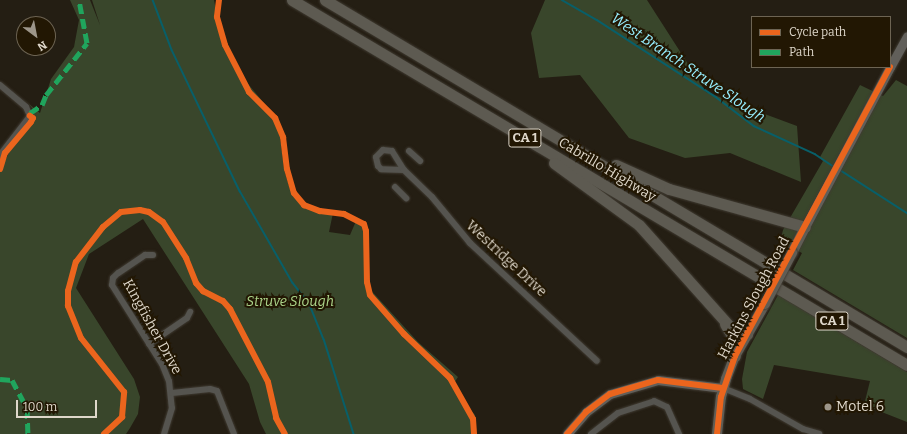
<!DOCTYPE html>
<style>
body{margin:0}
#map{position:relative;width:907px;height:434px;overflow:hidden;background:#241e13;font-family:Bitter,serif}
div>[style]{position:absolute}
[style*='--x']{left:calc(var(--x)*1px);top:calc(var(--y)*1px);width:calc(var(--w)*1px);rotate:calc(var(--a)*1deg)}
.green>*{inset:0;background:#39462b}
.stream>*{height:1.5px;margin:-0.75px;padding:0 0.75px;transform-origin:0.75px;border-radius:0.75px;background:#085f69}
.roads{filter:drop-shadow(0 0 1px #403b32) drop-shadow(0 0 1px #403b32)}
.street>*{height:6px;margin:-3px;padding:0 3px;transform-origin:3px;border-radius:3px;background:#55544f}
.secondary>*{height:9px;margin:-4.5px;padding:0 4.5px;transform-origin:4.5px;border-radius:4.5px;background:#615f5a}
.primary>*{height:10px;margin:-5px;padding:0 5px;transform-origin:5px;border-radius:5px;background:#605d55}
.highway>*{height:11px;margin:-5.5px;padding:0 5.5px;transform-origin:5.5px;border-radius:5.5px;background:#5d5a51}
.bridges{filter:drop-shadow(0 0 1px #403b32) drop-shadow(0 0 1px #403b32)}
.primary-bridge>*{height:10px;margin:-5px;padding:0 5px;transform-origin:5px;border-radius:5px;background:#605d55}
.quiet>*{height:5px;margin-top:-2.5px;transform-origin:0;background:repeating-linear-gradient(90deg,#20a55d 0 10px,transparent 0 15px)}
.cycleway>*{height:6px;margin:-3px;padding:0 3px;transform-origin:3px;border-radius:3px;background:#eb651d}
.dots>*{width:11px;height:11px;translate:-50% -50%;box-sizing:border-box;border:2px solid #221703;border-radius:50%}
span{translate:-50% -50%;white-space:nowrap;text-align:center;line-height:1.15;-webkit-text-stroke:4px #221703;paint-order:stroke}
.shield-label span{padding:1px 3px;background:#221703;border:1px solid;border-radius:3px;-webkit-text-stroke-width:0}
.shield-label{font-size:13px;color:#ded7ca;font-weight:700}
.street-label{font-size:14px;color:#ded7ca}
.park-label{font-size:14px;color:#acd58a;font-style:italic}
.poi-label{font-size:14px;color:#ded7ca}
.left{translate:0 -50%;text-align:left}
.water-label{font-size:15px;color:#97efff;font-style:italic}
.legend{position:absolute;left:751px;top:16px;width:140px;height:52px;box-sizing:border-box;background:#221703;border:1px solid #6d6453;margin:0;padding:5px 7px;list-style:none;font-size:12px;color:#ded7ca}
.legend li{display:flex;align-items:center;gap:8px;height:20px}
.legend b{width:20px;border:1px solid #6d6453}
.north{position:absolute;left:16px;top:16px;width:40px;height:40px;box-sizing:border-box;background:#221703;border:1px solid #6d6453;border-radius:50%;rotate:148deg;font-size:11px;font-weight:700;line-height:16px;text-align:center;color:#ded7ca}
.north::after{content:'';display:block;margin:auto;width:14px;height:18px;background:#9d968a;clip-path:polygon(50% 0,100% 100%,50% 72%,0 100%)}
.scale{position:absolute;left:16px;top:400px;width:81px;height:18px;box-sizing:border-box;border:2px solid #ded7ca;border-top:0;padding-left:5px;font-size:12px;line-height:14px;white-space:nowrap;color:#ded7ca;-webkit-text-stroke:3px #221703;paint-order:stroke}
</style>
<div id="map">
<div class="green">
<i style="clip-path:polygon(70px 0,90px 0,100px 25px,92px 0,214px 0,220px 30px,239px 73px,278px 120px,284px 169px,290px 189px,304px 204px,333px 213px,329px 232px,350px 235px,356px 221px,367px 227px,368px 287px,418px 342px,458px 377px,454px 383px,461px 398px,475px 415px,476px 434px,266px 434px,260px 422px,249px 384px,143px 219px,89px 254px,76px 288px,134px 379px,140px 397px,138px 414px,130px 428px,126px 434px,0 434px,0 172px,10px 150px,34px 121px,34px 111px,29px 104px,40px 113px,51px 79px,74px 47px,79px 20px)"></i>
<i style="clip-path:polygon(545px 0,647px 0,706px 92px,797px 126px,801px 182px,730px 153px,685px 158px,629px 138px,580px 75px,539px 78px,531px 33px)"></i>
<i style="clip-path:polygon(896px 80px,907px 86px,907px 338px,793px 270px,802px 253px,785px 244px,781px 238px,783px 230px,823px 161px,820px 157px,860px 85px,883px 96px)"></i>
<i style="clip-path:polygon(778px 295px,907px 372px,907px 422px,864px 405px,870px 381px,774px 365px,763px 399px,743px 389px,742px 379px,747px 352px)"></i>
</div>
<div class="stream">
<i style="--x:153;--y:0;--w:53;--a:69.2"></i>
<i style="--x:172;--y:50;--w:157;--a:64.3"></i>
<i style="--x:240;--y:191;--w:106;--a:60.1"></i>
<i style="--x:293;--y:283;--w:28;--a:52"></i>
<i style="--x:310;--y:305;--w:37;--a:68"></i>
<i style="--x:324;--y:339;--w:100;--a:72.5"></i>
<i style="--x:562;--y:0;--w:40;--a:29.7"></i>
<i style="--x:597;--y:20;--w:142;--a:32.9"></i>
<i style="--x:716;--y:97;--w:48;--a:37.3"></i>
<i style="--x:754;--y:126;--w:67;--a:24.7"></i>
<i style="--x:815;--y:154;--w:22;--a:34"></i>
<i style="--x:840;--y:170;--w:80;--a:32.7"></i>
</div>
<div class="roads">
<div class="street">
<i style="--x:0;--y:85;--w:34;--a:40"></i>
<i style="--x:26;--y:107;--w:10;--a:66"></i>
<i style="--x:30;--y:116;--w:49;--a:127.6"></i>
<i style="--x:409;--y:151;--w:15;--a:42"></i>
<i style="--x:404;--y:170;--w:23;--a:-178"></i>
<i style="--x:381;--y:169;--w:4;--a:-135"></i>
<i style="--x:378;--y:166;--w:9;--a:-103"></i>
<i style="--x:376;--y:157;--w:10;--a:-45"></i>
<i style="--x:383;--y:150;--w:9;--a:6"></i>
<i style="--x:392;--y:151;--w:22;--a:58"></i>
<i style="--x:404;--y:170;--w:39;--a:44"></i>
<i style="--x:432;--y:197;--w:60;--a:50.4"></i>
<i style="--x:470;--y:243;--w:173;--a:42.9"></i>
<i style="--x:395;--y:187;--w:16;--a:45"></i>
<i style="--x:153;--y:255;--w:8;--a:180"></i>
<i style="--x:145;--y:255;--w:32;--a:146"></i>
<i style="--x:118;--y:273;--w:7;--a:135"></i>
<i style="--x:113;--y:278;--w:7;--a:98"></i>
<i style="--x:112;--y:285;--w:93;--a:57.7"></i>
<i style="--x:162;--y:364;--w:18;--a:68"></i>
<i style="--x:169;--y:381;--w:27;--a:84"></i>
<i style="--x:172;--y:408;--w:27;--a:107"></i>
<i style="--x:149;--y:344;--w:46;--a:-34.4"></i>
<i style="--x:187;--y:318;--w:7;--a:-63"></i>
<i style="--x:723;--y:388;--w:29;--a:22"></i>
<i style="--x:750;--y:399;--w:61;--a:29.5"></i>
<i style="--x:803;--y:429;--w:17;--a:17"></i>
<i style="--x:172;--y:393;--w:38;--a:-6"></i>
<i style="--x:210;--y:389;--w:7;--a:16"></i>
<i style="--x:217;--y:391;--w:46;--a:68.4"></i>
<i style="--x:591;--y:434;--w:34;--a:-38"></i>
<i style="--x:618;--y:413;--w:38;--a:-18"></i>
<i style="--x:654;--y:401;--w:14;--a:25"></i>
<i style="--x:667;--y:407;--w:30;--a:66"></i>
</div>
<div class="secondary">
<i style="--x:890;--y:67;--w:35;--a:-61"></i>
<i style="--x:805;--y:227;--w:181;--a:-62"></i>
<i style="--x:567;--y:434;--w:29;--a:-49"></i>
<i style="--x:586;--y:412;--w:30;--a:-37"></i>
<i style="--x:610;--y:394;--w:50;--a:-16.3"></i>
<i style="--x:658;--y:380;--w:65;--a:7"></i>
</div>
<div class="primary">
<i style="--x:792;--y:253;--w:29;--a:-63"></i>
<i style="--x:717;--y:434;--w:37;--a:-84"></i>
<i style="--x:721;--y:397;--w:19;--a:-74"></i>
<i style="--x:726;--y:379;--w:25;--a:-69"></i>
<i style="--x:735;--y:356;--w:60;--a:-60"></i>
</div>
<div class="highway">
<i style="--x:292;--y:0;--w:715;--a:30.69"></i>
<i style="--x:325;--y:0;--w:678;--a:30.8"></i>
<i style="--x:554;--y:163;--w:105;--a:36.1"></i>
<i style="--x:639;--y:225;--w:140;--a:48.2"></i>
<i style="--x:732;--y:329;--w:16;--a:18"></i>
<i style="--x:616;--y:165;--w:58;--a:24.4"></i>
<i style="--x:669;--y:189;--w:141;--a:15.6"></i>
<i style="--x:725;--y:324;--w:17;--a:59"></i>
<i style="--x:734;--y:339;--w:17;--a:87"></i>
</div>
</div>
<div class="bridges">
<div class="primary-bridge">
<i style="--x:765;--y:304;--w:58;--a:-62.1"></i>
</div>
</div>
<div class="quiet">
<i style="--x:30;--y:113;--w:14;--a:-34"></i>
<i style="--x:42;--y:105;--w:11;--a:-68"></i>
<i style="--x:46;--y:95;--w:66;--a:-51.7"></i>
<i style="--x:87;--y:43;--w:44;--a:-100.5"></i>
<i style="--x:0;--y:379;--w:12;--a:5"></i>
<i style="--x:12;--y:380;--w:32;--a:62"></i>
<i style="--x:27;--y:408;--w:26;--a:88"></i>
</div>
<div class="cycleway">
<i style="--x:219;--y:0;--w:17;--a:97"></i>
<i style="--x:217;--y:17;--w:29;--a:74"></i>
<i style="--x:225;--y:45;--w:53;--a:62.9"></i>
<i style="--x:249;--y:92;--w:37;--a:45"></i>
<i style="--x:275;--y:118;--w:21;--a:67"></i>
<i style="--x:283;--y:137;--w:32;--a:83"></i>
<i style="--x:287;--y:169;--w:25;--a:74"></i>
<i style="--x:294;--y:193;--w:16;--a:50"></i>
<i style="--x:304;--y:205;--w:17;--a:21"></i>
<i style="--x:320;--y:211;--w:24;--a:7"></i>
<i style="--x:344;--y:214;--w:22;--a:27"></i>
<i style="--x:364;--y:224;--w:7;--a:74"></i>
<i style="--x:366;--y:231;--w:51;--a:88.9"></i>
<i style="--x:367;--y:282;--w:13;--a:77"></i>
<i style="--x:370;--y:295;--w:52;--a:48.9"></i>
<i style="--x:404;--y:334;--w:64;--a:43.7"></i>
<i style="--x:450;--y:378;--w:47;--a:60.7"></i>
<i style="--x:473;--y:419;--w:15;--a:86"></i>
<i style="--x:0;--y:169;--w:17;--a:-73"></i>
<i style="--x:5;--y:153;--w:40;--a:-50"></i>
<i style="--x:31;--y:122;--w:4;--a:-63"></i>
<i style="--x:33;--y:118;--w:4;--a:-146"></i>
<i style="--x:104;--y:434;--w:25;--a:-43"></i>
<i style="--x:122;--y:417;--w:25;--a:-85"></i>
<i style="--x:124;--y:392;--w:69;--a:-128.5"></i>
<i style="--x:81;--y:338;--w:35;--a:-112"></i>
<i style="--x:68;--y:306;--w:15;--a:-90"></i>
<i style="--x:68;--y:291;--w:30;--a:-75"></i>
<i style="--x:76;--y:262;--w:44;--a:-52.4"></i>
<i style="--x:103;--y:227;--w:23;--a:-40"></i>
<i style="--x:121;--y:212;--w:19;--a:-6"></i>
<i style="--x:140;--y:210;--w:9;--a:13"></i>
<i style="--x:149;--y:212;--w:17;--a:36"></i>
<i style="--x:163;--y:222;--w:43;--a:57.4"></i>
<i style="--x:186;--y:258;--w:27;--a:68"></i>
<i style="--x:196;--y:283;--w:11;--a:49"></i>
<i style="--x:203;--y:291;--w:22;--a:27"></i>
<i style="--x:223;--y:301;--w:11;--a:49"></i>
<i style="--x:230;--y:309;--w:82;--a:62.5"></i>
<i style="--x:268;--y:382;--w:37;--a:77"></i>
<i style="--x:276;--y:418;--w:18;--a:61"></i>
<i style="--x:567;--y:434;--w:29;--a:-49"></i>
<i style="--x:586;--y:412;--w:30;--a:-37"></i>
<i style="--x:610;--y:394;--w:50;--a:-16.3"></i>
<i style="--x:658;--y:380;--w:65;--a:7"></i>
<i style="--x:717;--y:434;--w:37;--a:-84"></i>
<i style="--x:721;--y:397;--w:43;--a:-71.1"></i>
<i style="--x:735;--y:356;--w:328;--a:-61.8"></i>
</div>
<div class="dots">
<i style="left:828px;top:407px;background:#9d968a"></i>
</div>
<div class="shield-label">
<span style="left:525px;top:138px">CA 1</span>
<span style="left:832px;top:321px">CA 1</span>
</div>
<div class="street-label">
<span style="left:607px;top:170px;rotate:31deg">Cabrillo Highway</span>
<span style="left:506px;top:259px;rotate:43deg">Westridge Drive</span>
<span style="left:754px;top:298px;rotate:-62deg">Harkins Slough Road</span>
<span style="left:152px;top:327px;rotate:61deg">Kingfisher Drive</span>
</div>
<div class="park-label">
<span style="left:290px;top:302px">Struve Slough</span>
</div>
<div class="poi-label">
<span class="left" style="left:836px;top:407px">Motel 6</span>
</div>
<div class="water-label">
<span style="left:688px;top:68px;rotate:34deg">West Branch Struve Slough</span>
</div>
<ul class="legend">
<li><b style="height:5px;background:#eb651d"></b>Cycle path</li>
<li><b style="height:5px;background:#20a55d"></b>Path</li>
</ul>
<div class="north">N</div>
<div class="scale">100 m</div>
</div>
